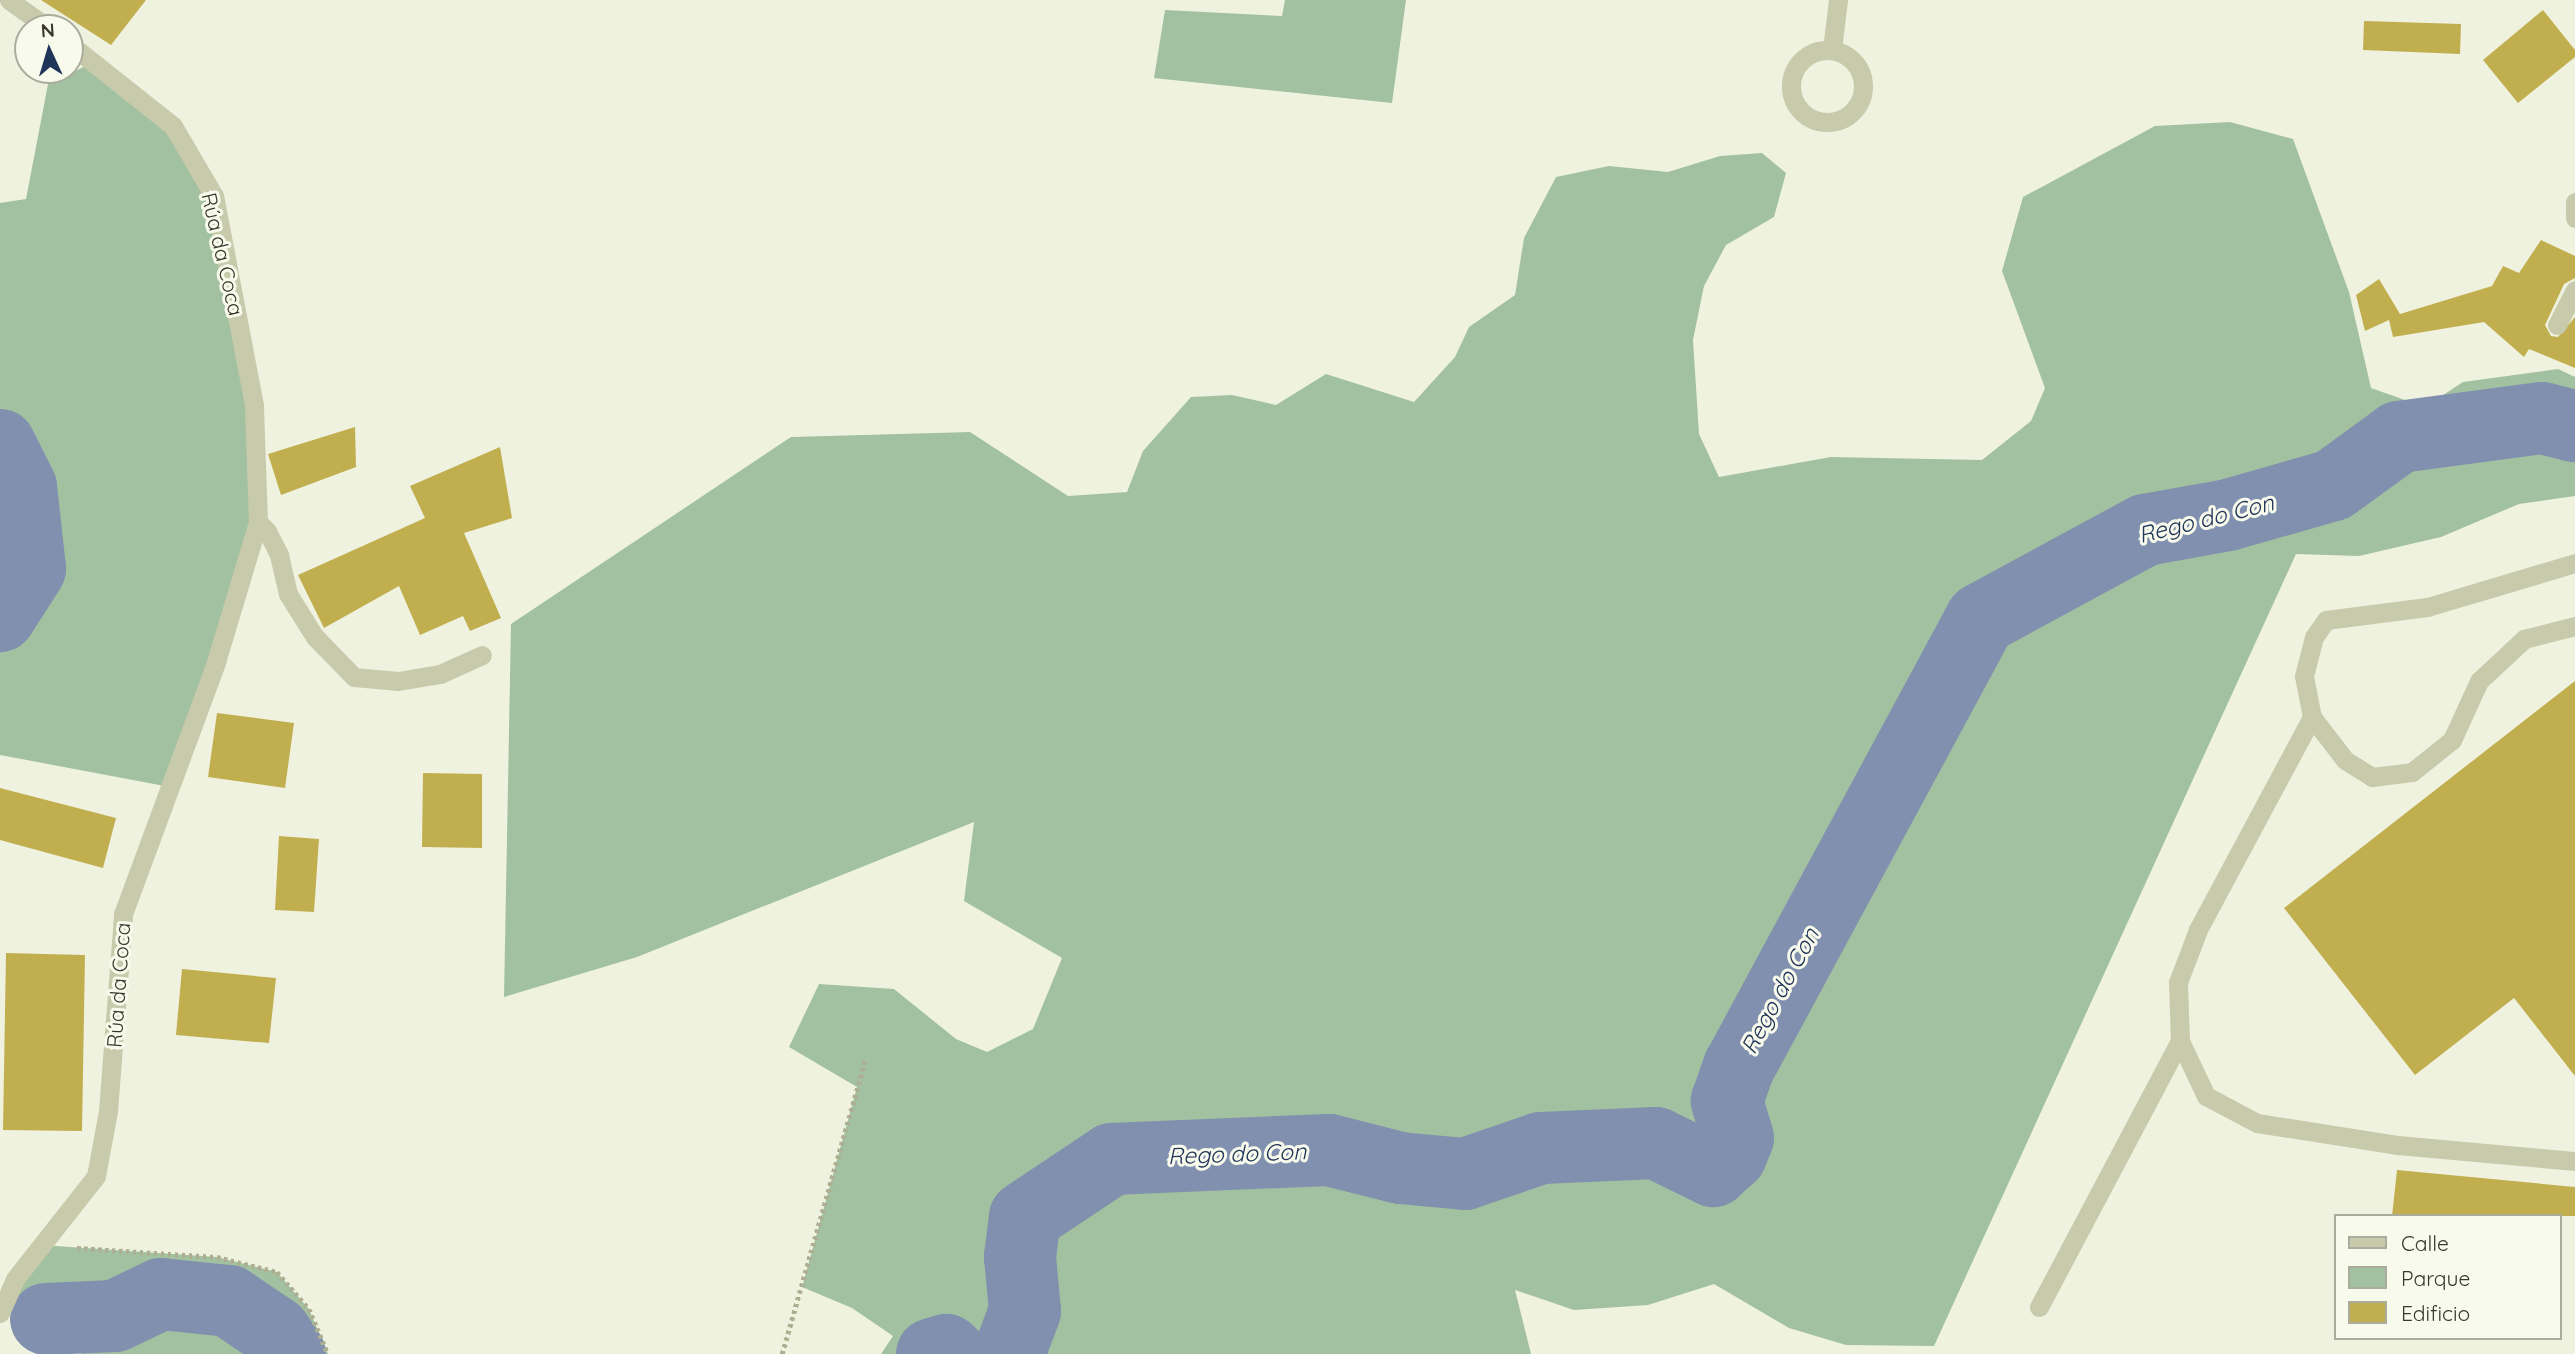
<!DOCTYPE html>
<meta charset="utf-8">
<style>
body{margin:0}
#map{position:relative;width:2575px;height:1354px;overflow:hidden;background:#f0f2e0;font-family:Quicksand,sans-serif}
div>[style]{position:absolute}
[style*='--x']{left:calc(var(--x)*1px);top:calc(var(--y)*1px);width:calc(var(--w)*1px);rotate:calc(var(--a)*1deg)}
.green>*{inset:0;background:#a2c1a0}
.river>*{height:72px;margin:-36px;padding:0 36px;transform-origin:36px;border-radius:36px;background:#8090ae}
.building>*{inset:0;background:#c1af4f}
.path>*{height:4.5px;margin-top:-2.25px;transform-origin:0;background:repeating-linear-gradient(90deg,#aeae90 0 3.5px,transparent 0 7px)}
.service>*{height:19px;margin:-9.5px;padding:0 9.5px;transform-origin:9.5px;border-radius:9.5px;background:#c8caac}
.service>.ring{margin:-9.5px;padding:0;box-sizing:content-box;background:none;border:19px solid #c8caac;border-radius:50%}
.minor>*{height:19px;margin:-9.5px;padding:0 9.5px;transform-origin:9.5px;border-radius:9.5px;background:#c8caac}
span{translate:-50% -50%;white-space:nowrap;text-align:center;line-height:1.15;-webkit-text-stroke:6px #f8faec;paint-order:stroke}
.street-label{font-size:21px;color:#38372a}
.water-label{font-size:23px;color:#213459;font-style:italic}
.legend{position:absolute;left:2334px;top:1214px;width:228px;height:126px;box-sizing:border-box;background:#f8faec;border:2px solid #abac9e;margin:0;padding:9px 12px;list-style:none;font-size:21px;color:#38372a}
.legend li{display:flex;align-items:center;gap:14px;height:35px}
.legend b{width:35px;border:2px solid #abac9e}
.north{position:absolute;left:14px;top:14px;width:70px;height:70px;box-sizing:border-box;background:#f8faec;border:2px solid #abac9e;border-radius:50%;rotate:356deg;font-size:19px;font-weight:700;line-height:28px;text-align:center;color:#38372a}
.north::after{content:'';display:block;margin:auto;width:24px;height:32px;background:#213459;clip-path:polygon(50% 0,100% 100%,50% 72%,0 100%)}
</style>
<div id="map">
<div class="green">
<i style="clip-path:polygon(1285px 0,1406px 0,1392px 103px,1154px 78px,1165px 10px,1282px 16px)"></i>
<i style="clip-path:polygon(94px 62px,173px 126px,214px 196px,254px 405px,258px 522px,170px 787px,0 755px,0 203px,26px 199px,48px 84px)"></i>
<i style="clip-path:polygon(2230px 122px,2293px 139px,2349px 292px,2371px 388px,2425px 407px,2463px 382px,2558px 369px,2575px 377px,2575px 496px,2519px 504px,2441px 537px,2359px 556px,2296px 554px,1934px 1346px,1846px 1345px,1789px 1328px,1714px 1284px,1648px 1305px,1574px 1310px,1515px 1290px,1531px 1354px,881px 1354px,893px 1336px,852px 1308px,802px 1287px,857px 1087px,789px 1047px,819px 984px,894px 989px,956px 1039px,987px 1052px,1033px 1029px,1062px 958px,964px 901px,974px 822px,637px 957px,504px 997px,511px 624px,791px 437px,970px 432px,1068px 496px,1127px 492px,1143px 451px,1191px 397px,1232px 395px,1276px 405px,1326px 374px,1414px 402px,1455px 357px,1469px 327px,1515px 295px,1524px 238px,1556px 177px,1609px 166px,1668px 172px,1720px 156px,1762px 153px,1786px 173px,1774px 217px,1726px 245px,1704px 286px,1693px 340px,1699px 434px,1719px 477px,1831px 457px,1982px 460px,2031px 421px,2045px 388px,2002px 271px,2023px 197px,2155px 126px)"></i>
<i style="clip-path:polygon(41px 1245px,217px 1257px,277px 1272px,309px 1309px,328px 1354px,82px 1354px,3px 1306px)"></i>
</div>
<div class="river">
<i style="--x:0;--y:445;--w:47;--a:63.4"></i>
<i style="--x:21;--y:487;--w:82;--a:83.7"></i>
<i style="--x:30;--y:569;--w:56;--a:122.6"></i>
<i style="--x:46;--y:1319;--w:69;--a:-2.5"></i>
<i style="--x:115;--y:1316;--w:51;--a:-25.6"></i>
<i style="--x:161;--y:1294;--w:68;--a:5.9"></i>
<i style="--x:229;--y:1301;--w:55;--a:34"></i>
<i style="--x:275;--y:1332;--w:27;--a:56"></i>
<i style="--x:932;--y:1354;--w:15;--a:-16"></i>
<i style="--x:946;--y:1350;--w:6;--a:39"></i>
<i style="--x:1009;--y:1354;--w:46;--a:-69.6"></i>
<i style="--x:1025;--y:1311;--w:54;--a:-95.3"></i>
<i style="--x:1020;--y:1257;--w:40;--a:-82.9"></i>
<i style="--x:1025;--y:1217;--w:105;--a:-33.7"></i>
<i style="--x:1112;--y:1159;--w:217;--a:-2.4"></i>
<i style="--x:1329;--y:1150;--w:73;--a:14.2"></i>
<i style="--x:1400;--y:1168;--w:65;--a:5.3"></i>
<i style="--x:1465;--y:1174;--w:80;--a:-18.9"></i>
<i style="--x:1541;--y:1148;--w:115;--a:-2.5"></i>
<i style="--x:1656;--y:1143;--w:64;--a:26.2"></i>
<i style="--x:1713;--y:1171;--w:24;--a:-42"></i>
<i style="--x:1731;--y:1155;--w:18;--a:-68"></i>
<i style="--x:1738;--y:1138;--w:39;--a:-107"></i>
<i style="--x:1727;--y:1101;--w:36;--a:-71"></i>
<i style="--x:1739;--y:1067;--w:509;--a:-61.62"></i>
<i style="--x:1981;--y:619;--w:187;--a:-28.5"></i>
<i style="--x:2145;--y:530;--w:84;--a:-10.2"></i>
<i style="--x:2228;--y:515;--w:109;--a:-15.9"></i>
<i style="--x:2333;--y:485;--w:82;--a:-36"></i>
<i style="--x:2399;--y:437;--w:144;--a:-7.6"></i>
<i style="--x:2542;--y:418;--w:34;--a:14"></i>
</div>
<div class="building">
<i style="clip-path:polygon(41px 0,146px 0,111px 45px)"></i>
<i style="clip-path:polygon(2543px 10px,2575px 50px,2575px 57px,2518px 103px,2483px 60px)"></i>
<i style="clip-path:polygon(2364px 21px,2461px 24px,2460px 54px,2363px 50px)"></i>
<i style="clip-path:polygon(2541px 240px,2575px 256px,2575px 278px,2564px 284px,2545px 325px,2551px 336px,2558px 337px,2575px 317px,2575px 368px,2529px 349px,2524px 357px,2484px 322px,2393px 337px,2389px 320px,2365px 331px,2356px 295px,2379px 279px,2400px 314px,2492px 286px,2503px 266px,2519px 273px)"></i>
<i style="clip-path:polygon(355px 427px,356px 467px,281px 495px,268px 454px)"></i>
<i style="clip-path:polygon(500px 447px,512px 518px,464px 533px,501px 618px,470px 631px,463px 616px,420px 635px,399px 586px,324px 628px,298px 575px,425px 518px,410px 486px)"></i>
<i style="clip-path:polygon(2575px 681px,2575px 1076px,2514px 998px,2415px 1075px,2284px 908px)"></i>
<i style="clip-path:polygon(217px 713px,294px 723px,285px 788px,208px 777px)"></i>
<i style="clip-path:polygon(423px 773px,482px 774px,482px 848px,422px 847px)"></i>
<i style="clip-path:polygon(0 788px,116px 818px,103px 868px,0 840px)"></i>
<i style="clip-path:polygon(279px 836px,319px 839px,314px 912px,275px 910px)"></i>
<i style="clip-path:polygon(6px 953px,85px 955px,82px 1131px,3px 1130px)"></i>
<i style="clip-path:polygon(182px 969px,276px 978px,269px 1043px,176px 1035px)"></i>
<i style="clip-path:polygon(2397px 1170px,2575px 1187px,2575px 1216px,2392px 1216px)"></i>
</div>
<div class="path">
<i style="--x:77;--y:1248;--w:140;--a:3.7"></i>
<i style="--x:217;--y:1257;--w:62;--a:14"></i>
<i style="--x:277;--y:1272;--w:49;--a:49.1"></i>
<i style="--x:309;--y:1309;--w:49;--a:67.1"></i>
<i style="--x:782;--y:1354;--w:305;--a:-74.2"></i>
</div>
<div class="service">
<i style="--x:1832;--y:49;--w:49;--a:-83"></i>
<i class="ring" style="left:1791px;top:50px;width:53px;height:53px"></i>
<i style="--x:2575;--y:202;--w:16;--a:90"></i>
<i style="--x:2557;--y:325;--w:39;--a:-63"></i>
<i style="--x:2575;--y:563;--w:154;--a:163.4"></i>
<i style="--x:2427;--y:607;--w:102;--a:172.7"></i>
<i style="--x:2326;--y:620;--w:21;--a:125"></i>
<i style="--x:2314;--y:637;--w:40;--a:104.4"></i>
<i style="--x:2304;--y:676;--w:42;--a:79"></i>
<i style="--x:2312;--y:717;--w:54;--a:52.5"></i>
<i style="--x:2345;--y:760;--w:32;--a:32"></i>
<i style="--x:2372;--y:777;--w:40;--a:-7.1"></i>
<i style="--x:2412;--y:772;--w:51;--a:-38.7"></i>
<i style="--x:2452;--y:740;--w:65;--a:-65.4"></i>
<i style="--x:2479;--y:681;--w:62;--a:-43"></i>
<i style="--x:2524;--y:639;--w:53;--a:-14.3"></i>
<i style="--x:2312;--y:717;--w:242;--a:118.2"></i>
<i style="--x:2198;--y:930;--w:56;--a:111"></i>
<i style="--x:2178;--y:982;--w:59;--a:88.1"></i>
<i style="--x:2180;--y:1041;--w:61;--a:64.7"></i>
<i style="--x:2206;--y:1096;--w:58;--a:27.9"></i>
<i style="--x:2257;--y:1123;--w:143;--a:8.9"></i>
<i style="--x:2398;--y:1145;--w:178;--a:5.2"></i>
<i style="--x:2039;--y:1307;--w:301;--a:-62.1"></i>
</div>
<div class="minor">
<i style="--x:9;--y:0;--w:48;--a:35.7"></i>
<i style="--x:258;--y:522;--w:13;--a:45"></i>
<i style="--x:267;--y:531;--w:27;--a:63"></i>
<i style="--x:279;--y:555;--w:40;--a:77"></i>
<i style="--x:288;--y:594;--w:51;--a:57.9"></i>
<i style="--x:315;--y:637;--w:56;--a:45.7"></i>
<i style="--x:354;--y:677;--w:44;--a:5.2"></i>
<i style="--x:398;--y:681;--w:43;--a:-9.5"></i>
<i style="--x:440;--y:674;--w:46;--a:-24.3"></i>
<i style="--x:0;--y:1313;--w:37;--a:-66"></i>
<i style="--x:15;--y:1279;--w:131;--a:-51.8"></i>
<i style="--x:96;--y:1176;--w:66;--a:-79.5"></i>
<i style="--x:108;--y:1111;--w:198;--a:-85.6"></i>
<i style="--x:123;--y:914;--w:269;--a:-69.7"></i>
<i style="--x:216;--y:662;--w:146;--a:-73.3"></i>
<i style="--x:258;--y:522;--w:117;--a:-92"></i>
<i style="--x:254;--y:405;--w:213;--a:-100.8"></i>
<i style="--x:214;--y:196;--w:81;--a:-120.4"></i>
<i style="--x:173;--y:126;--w:132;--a:-141.5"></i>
</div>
<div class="street-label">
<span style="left:223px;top:254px;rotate:77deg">Rúa da Coca</span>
<span style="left:118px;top:985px;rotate:-86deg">Rúa da Coca</span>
</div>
<div class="water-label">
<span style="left:2206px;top:519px;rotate:-14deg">Rego do Con</span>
<span style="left:1780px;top:991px;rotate:-62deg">Rego do Con</span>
<span style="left:1237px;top:1154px;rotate:-2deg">Rego do Con</span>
</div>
<ul class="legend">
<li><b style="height:9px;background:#c8caac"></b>Calle</li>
<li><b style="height:19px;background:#a2c1a0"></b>Parque</li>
<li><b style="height:19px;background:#c1af4f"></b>Edificio</li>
</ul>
<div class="north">N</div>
</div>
